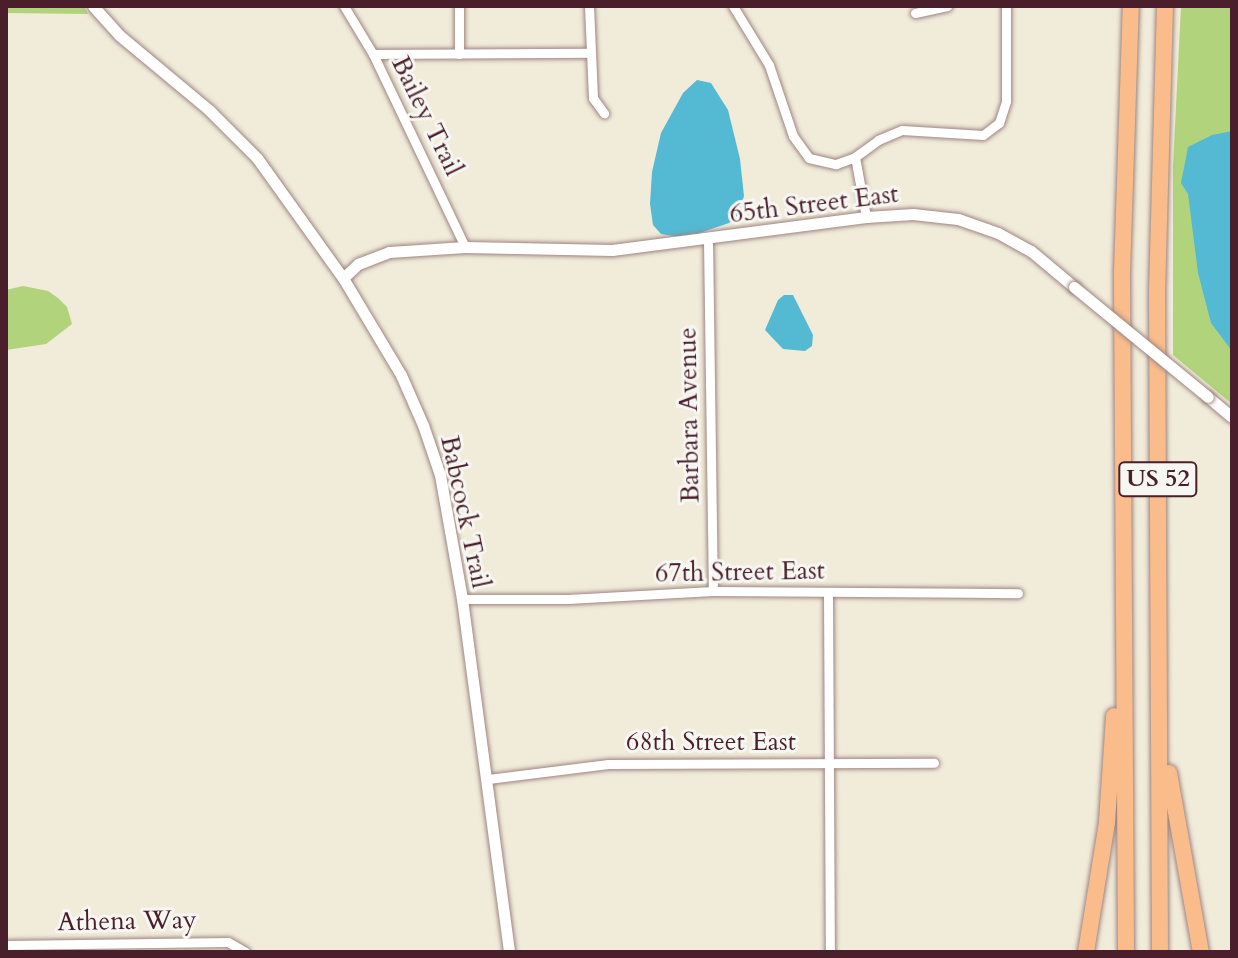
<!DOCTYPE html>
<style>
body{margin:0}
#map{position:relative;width:1238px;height:958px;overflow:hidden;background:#f1ebd9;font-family:Cardo,serif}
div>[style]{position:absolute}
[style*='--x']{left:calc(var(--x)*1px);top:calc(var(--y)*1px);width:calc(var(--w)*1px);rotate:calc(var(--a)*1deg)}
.green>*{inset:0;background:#b1d37b}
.water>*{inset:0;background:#54b9d2}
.roads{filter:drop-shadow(0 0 2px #9e8582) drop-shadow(0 0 2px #9e8582)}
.minor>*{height:9px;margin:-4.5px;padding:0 4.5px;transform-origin:4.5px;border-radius:4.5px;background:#fff}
.tertiary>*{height:11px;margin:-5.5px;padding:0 5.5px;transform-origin:5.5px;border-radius:5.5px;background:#fff}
.motorway>*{height:16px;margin:-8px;padding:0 8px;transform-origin:8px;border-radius:8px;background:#f9bc8a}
.bridges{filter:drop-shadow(0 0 2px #9e8582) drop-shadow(0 0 2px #9e8582)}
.tertiary-bridge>*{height:11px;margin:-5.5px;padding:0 5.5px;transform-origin:5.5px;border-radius:5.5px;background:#fff}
span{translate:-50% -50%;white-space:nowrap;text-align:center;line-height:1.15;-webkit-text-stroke:6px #f6f6f2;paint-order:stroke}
.shield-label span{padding:2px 6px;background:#f6f6f2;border:2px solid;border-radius:6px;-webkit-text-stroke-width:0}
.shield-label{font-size:24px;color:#4a1f2b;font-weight:700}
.street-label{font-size:26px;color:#4a1f2b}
.frame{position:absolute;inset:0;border:8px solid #4a1f2b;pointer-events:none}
</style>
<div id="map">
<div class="green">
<i style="clip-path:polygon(6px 6px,84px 6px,88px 14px,6px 13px)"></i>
<i style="clip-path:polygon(1181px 6px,1232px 6px,1232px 404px,1173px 355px,1173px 167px)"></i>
<i style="clip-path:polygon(23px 286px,48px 291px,58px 298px,67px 307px,72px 324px,46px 344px,6px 350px,6px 290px)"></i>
</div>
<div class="water">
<i style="clip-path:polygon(697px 80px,711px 83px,728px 110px,740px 159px,744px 196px,738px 215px,729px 223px,685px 238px,661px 234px,653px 225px,650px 204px,652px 172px,661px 133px,683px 93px)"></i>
<i style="clip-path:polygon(1232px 131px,1232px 351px,1211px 323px,1198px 273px,1188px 194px,1181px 183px,1188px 147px,1212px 135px)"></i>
<i style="clip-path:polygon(784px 295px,793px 295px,813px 335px,812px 346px,805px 351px,783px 349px,765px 330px,778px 300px)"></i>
</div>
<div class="roads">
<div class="minor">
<i style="--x:344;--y:6;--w:56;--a:58.9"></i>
<i style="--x:373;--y:54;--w:214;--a:64.5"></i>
<i style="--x:589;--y:6;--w:92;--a:87.5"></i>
<i style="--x:593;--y:98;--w:19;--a:54"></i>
<i style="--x:733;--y:6;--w:69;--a:58.6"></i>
<i style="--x:769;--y:65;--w:75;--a:71.3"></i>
<i style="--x:793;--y:136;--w:27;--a:54"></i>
<i style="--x:809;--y:158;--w:28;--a:13"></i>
<i style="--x:836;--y:164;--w:20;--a:-20"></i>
<i style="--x:855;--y:157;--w:29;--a:-36"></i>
<i style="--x:878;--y:140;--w:26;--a:-23"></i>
<i style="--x:902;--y:130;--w:81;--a:3.5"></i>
<i style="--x:983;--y:135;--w:20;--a:-37"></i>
<i style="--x:999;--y:123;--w:23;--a:-72"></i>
<i style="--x:1006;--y:101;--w:95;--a:-90"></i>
<i style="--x:915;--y:13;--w:33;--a:-12"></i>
<i style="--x:373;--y:54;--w:217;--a:-0.3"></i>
<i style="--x:459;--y:54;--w:48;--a:-90"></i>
<i style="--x:855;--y:157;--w:61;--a:79.6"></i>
<i style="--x:708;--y:239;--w:352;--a:89.2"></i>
<i style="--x:828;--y:592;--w:360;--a:89.7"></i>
<i style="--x:462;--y:599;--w:106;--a:0"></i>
<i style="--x:568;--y:599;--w:145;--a:-3.2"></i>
<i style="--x:713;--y:591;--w:305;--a:0.4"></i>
<i style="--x:488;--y:779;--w:121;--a:-7.1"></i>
<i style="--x:608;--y:764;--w:326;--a:-0.2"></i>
<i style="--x:6;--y:945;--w:222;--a:-0.8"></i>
<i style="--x:228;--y:942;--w:20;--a:30"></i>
</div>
<div class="tertiary">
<i style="--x:93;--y:6;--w:39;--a:48"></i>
<i style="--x:119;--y:35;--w:117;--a:39.8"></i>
<i style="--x:209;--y:110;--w:68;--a:45"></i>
<i style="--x:257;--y:158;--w:148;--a:54.4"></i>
<i style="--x:343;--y:278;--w:113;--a:59.1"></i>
<i style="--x:401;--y:375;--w:55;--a:66.3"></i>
<i style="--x:423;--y:425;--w:53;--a:71.2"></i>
<i style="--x:440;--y:475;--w:126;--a:79.9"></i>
<i style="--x:462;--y:599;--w:356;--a:82.4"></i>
<i style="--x:343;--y:278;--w:21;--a:-43"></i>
<i style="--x:358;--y:264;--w:33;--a:-21"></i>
<i style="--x:389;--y:252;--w:76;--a:-3.8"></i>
<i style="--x:465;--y:247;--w:147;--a:1.2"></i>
<i style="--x:612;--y:250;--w:256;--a:-7.4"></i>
<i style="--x:866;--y:217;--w:47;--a:-3.7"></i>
<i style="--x:913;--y:214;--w:45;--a:6.3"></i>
<i style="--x:958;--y:219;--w:42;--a:19.3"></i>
<i style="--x:998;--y:233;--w:38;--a:29"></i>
<i style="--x:1031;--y:251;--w:56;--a:39.9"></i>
<i style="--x:1208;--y:397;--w:31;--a:40"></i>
</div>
<div class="motorway">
<i style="--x:1169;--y:773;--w:182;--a:79.9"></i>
<i style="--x:1086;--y:952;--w:132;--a:-80.8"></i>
<i style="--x:1107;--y:822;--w:106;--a:-86.2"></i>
<i style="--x:1126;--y:952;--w:680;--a:-90.34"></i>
<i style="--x:1122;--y:272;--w:266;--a:-88.1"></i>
<i style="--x:1160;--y:952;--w:660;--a:-90.26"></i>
<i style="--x:1157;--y:292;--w:286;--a:-88.4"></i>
</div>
</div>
<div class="bridges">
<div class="tertiary-bridge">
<i style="--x:1074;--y:287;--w:173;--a:39.4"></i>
</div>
</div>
<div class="shield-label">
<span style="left:1158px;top:479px">US 52</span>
</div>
<div class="street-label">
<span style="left:427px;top:116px;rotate:64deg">Bailey Trail</span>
<span style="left:814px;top:204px;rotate:-7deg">65th Street East</span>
<span style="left:689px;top:415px;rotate:-91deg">Barbara Avenue</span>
<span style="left:465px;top:512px;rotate:78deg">Babcock Trail</span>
<span style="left:740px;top:572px;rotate:-1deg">67th Street East</span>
<span style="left:711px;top:742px">68th Street East</span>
<span style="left:127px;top:921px;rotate:-1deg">Athena Way</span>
</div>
<div class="frame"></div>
</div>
